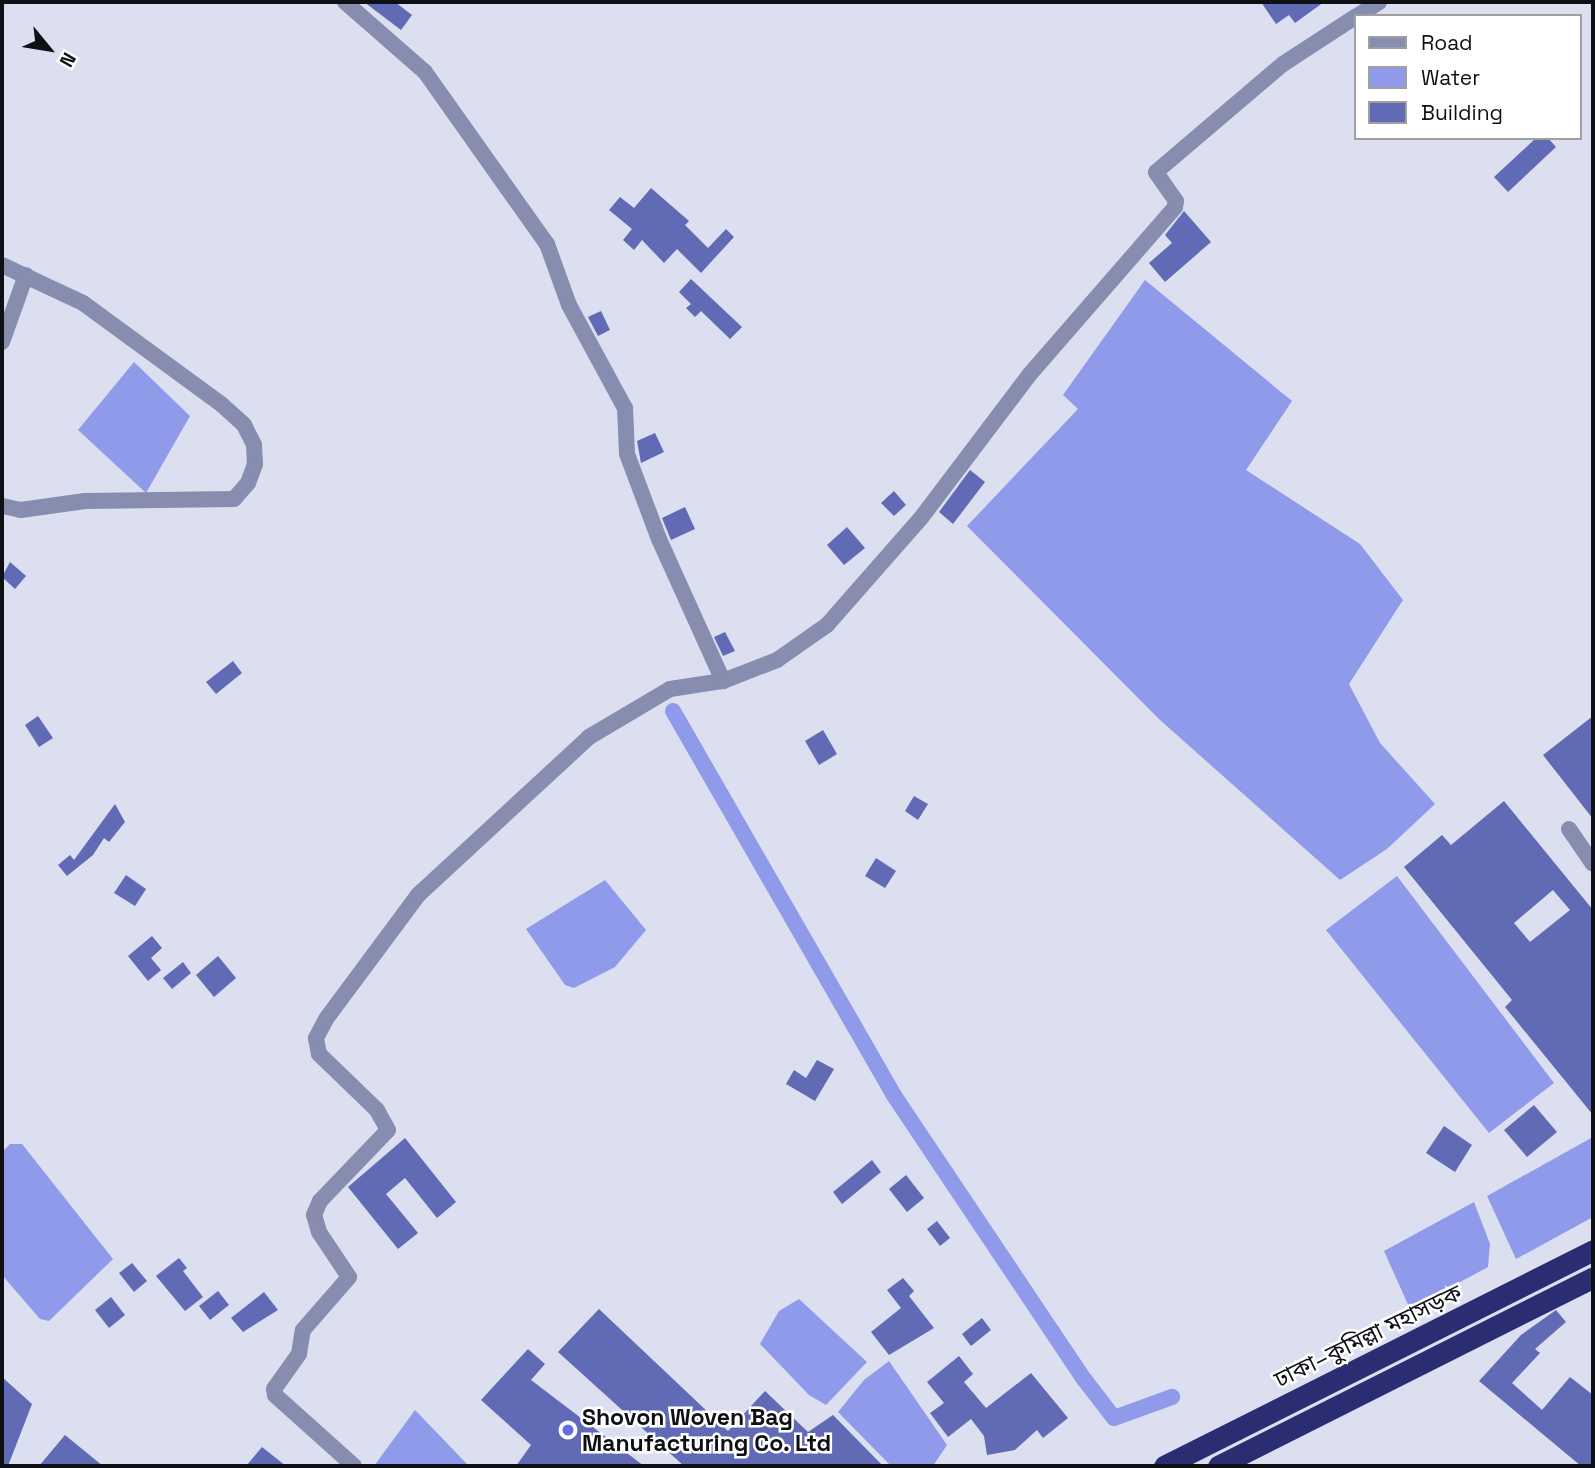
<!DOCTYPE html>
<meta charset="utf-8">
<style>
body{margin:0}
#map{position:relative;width:1595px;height:1468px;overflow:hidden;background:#dbdff0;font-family:"Space Grotesk","Noto Sans Bengali",sans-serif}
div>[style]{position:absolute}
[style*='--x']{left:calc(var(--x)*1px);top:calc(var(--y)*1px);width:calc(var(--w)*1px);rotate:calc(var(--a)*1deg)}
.water>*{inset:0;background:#8f9bea}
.canal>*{height:16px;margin:-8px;padding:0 8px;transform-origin:8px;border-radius:8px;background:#8f9bea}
.building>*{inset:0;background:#616ab4}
.minor>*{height:16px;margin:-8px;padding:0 8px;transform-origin:8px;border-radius:8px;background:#868daf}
.highway>*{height:21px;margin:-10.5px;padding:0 10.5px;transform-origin:10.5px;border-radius:10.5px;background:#2a2d71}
.dots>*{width:19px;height:19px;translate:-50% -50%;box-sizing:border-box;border:4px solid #fff;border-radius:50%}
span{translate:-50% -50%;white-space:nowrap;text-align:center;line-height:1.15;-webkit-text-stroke:5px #fff;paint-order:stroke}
.street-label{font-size:23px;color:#0e1015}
.poi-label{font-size:23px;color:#0e1015;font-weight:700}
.left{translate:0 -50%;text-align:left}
.frame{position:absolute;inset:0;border:4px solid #0e1015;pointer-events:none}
.legend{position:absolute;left:1354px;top:14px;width:228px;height:126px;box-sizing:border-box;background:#fff;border:2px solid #9f9fa1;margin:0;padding:9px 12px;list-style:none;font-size:21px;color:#0e1015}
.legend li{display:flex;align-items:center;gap:14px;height:35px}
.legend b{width:35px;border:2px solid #9f9fa1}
.north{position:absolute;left:14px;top:14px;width:70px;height:70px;-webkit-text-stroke:5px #fff;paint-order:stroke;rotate:120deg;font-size:19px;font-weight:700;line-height:28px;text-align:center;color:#0e1015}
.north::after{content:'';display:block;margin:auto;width:24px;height:32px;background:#0e1015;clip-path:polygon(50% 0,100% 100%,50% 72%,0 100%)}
</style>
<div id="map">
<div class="water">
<i style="clip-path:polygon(1145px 280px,1292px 401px,1246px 470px,1360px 544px,1403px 600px,1349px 684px,1380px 743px,1435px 804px,1387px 849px,1340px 880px,1160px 720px,967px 526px,1078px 409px,1063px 395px)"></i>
<i style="clip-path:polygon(134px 362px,190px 416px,146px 493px,78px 430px)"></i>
<i style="clip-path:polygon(1397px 876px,1554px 1083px,1489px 1133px,1326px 930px)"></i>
<i style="clip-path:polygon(605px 880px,646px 930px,615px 967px,574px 988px,565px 985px,526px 929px)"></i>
<i style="clip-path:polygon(1593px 1137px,1593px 1217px,1516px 1259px,1487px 1196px)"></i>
<i style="clip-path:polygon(10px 1144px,22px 1144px,113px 1259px,49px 1321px,40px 1319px,2px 1275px,2px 1152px)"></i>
<i style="clip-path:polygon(1474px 1202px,1490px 1244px,1488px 1267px,1410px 1309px,1384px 1251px)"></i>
<i style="clip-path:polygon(799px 1299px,867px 1362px,826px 1405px,809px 1395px,760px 1344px,779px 1311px)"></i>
<i style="clip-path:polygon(889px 1361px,947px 1445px,933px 1466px,891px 1466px,838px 1412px,864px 1380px)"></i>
<i style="clip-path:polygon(415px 1410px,467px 1464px,468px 1466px,374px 1466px)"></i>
</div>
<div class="canal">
<i style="--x:673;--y:711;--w:442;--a:60.1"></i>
<i style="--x:893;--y:1094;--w:343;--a:56.2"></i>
<i style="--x:1084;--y:1379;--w:49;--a:52.4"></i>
<i style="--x:1114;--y:1418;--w:62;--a:-19.9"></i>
</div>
<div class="building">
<i style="clip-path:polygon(364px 2px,395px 2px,412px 15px,401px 30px)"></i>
<i style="clip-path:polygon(1261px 2px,1324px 2px,1295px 23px,1289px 15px,1276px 24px)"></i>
<i style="clip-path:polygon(1536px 138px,1548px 138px,1556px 147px,1508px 192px,1494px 177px)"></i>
<i style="clip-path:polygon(651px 188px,689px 221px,685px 225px,708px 248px,726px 229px,734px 237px,701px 273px,677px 249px,664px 263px,642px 240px,634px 250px,623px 240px,632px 229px,609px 210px,620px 197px,634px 208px)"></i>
<i style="clip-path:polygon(1184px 211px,1211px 242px,1165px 282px,1149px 263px,1172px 243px,1165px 235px)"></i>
<i style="clip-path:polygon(691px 279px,742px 327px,730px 339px,701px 311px,695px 317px,686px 308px,691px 304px,679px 292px)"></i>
<i style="clip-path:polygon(601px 311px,610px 330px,598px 336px,588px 317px)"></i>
<i style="clip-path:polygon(655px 433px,664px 452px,641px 463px,637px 441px)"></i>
<i style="clip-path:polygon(970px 470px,985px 482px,953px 524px,939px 512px)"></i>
<i style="clip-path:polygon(894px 491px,906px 505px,894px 516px,881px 503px)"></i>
<i style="clip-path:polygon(685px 507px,695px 529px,671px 540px,662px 518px)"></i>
<i style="clip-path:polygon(847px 527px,865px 548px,844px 565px,827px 545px)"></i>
<i style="clip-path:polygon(10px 562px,26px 576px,15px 589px,2px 577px)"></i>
<i style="clip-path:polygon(725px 632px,735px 651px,723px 656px,714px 637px)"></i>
<i style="clip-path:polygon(233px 661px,242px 673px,216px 694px,206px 682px)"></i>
<i style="clip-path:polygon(38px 716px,53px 738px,39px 747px,25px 725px)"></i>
<i style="clip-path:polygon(1593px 716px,1593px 819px,1543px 755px)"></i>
<i style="clip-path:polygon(823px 730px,837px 754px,819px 765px,805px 741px)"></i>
<i style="clip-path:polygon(914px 796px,928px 804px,918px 820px,905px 811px)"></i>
<i style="clip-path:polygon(evenodd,1504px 801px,1593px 910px,1593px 1115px,1505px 1007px,1512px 1000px,1404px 867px,1442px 835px,1451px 845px,1504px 801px,1553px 890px,1570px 910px,1530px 942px,1514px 923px,1553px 890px)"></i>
<i style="clip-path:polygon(115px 804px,125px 822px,109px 842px,104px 838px,93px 855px,67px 876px,58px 865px,70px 855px,74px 860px)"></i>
<i style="clip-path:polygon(876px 858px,896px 871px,885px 888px,865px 876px)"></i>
<i style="clip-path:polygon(126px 875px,146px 889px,135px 906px,114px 893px)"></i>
<i style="clip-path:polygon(152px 936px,162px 948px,151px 958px,161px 970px,148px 981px,128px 956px)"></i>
<i style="clip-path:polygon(218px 956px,236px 978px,214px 997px,196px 975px)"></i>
<i style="clip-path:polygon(183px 962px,191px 973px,172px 989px,163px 978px)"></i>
<i style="clip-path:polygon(817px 1060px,834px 1069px,815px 1101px,786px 1084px,794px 1070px,806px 1078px)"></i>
<i style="clip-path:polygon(1534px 1105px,1557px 1132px,1527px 1157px,1504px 1130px)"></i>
<i style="clip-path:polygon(1444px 1126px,1472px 1145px,1455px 1172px,1426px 1153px)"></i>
<i style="clip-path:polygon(405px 1138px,456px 1202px,437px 1218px,405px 1178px,386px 1194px,418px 1233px,398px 1249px,348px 1187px)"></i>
<i style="clip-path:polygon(872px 1160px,881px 1172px,842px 1204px,833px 1192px)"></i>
<i style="clip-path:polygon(906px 1175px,924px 1198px,907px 1212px,889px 1189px)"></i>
<i style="clip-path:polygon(937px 1221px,950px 1238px,940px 1246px,927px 1229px)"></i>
<i style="clip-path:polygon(179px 1258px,187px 1268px,183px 1271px,203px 1297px,185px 1311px,156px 1276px)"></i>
<i style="clip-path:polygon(132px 1263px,147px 1281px,134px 1292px,119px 1273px)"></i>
<i style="clip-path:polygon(903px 1278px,914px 1291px,909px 1296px,934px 1328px,889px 1355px,871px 1332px,901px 1308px,887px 1290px)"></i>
<i style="clip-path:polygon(218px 1291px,229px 1305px,210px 1320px,199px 1306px)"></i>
<i style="clip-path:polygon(264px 1292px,278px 1310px,243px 1332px,231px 1318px)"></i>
<i style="clip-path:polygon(111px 1297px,125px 1315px,109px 1328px,95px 1310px)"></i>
<i style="clip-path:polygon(599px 1309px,728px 1431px,765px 1391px,808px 1432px,833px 1415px,883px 1466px,684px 1466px,558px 1352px)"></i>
<i style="clip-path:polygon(1556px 1310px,1566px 1322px,1535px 1349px,1540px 1353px,1512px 1383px,1542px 1410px,1570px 1377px,1593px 1395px,1593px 1466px,1581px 1466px,1479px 1381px,1521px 1335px)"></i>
<i style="clip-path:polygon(982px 1318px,991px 1330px,971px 1346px,962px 1334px)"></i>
<i style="clip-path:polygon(528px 1349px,545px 1364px,531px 1380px,644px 1466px,516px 1466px,531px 1445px,481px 1400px)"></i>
<i style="clip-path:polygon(959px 1356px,973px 1374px,964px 1382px,986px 1408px,1031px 1373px,1068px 1418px,1043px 1438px,1037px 1430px,1015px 1450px,987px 1455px,984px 1436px,971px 1419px,948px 1437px,930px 1413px,944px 1403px,927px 1382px)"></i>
<i style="clip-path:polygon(2px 1377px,32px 1404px,8px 1466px,2px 1466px)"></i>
<i style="clip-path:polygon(65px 1435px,103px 1466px,39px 1466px)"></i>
<i style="clip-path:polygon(262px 1447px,286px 1466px,246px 1466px)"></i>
</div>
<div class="minor">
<i style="--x:345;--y:2;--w:106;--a:41.2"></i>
<i style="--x:425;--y:72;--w:211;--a:54.7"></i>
<i style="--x:547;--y:244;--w:65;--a:70.2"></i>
<i style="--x:569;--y:305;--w:117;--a:61.5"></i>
<i style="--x:625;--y:408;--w:46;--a:87.5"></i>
<i style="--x:627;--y:454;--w:91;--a:69.4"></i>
<i style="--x:659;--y:539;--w:156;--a:65.7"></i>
<i style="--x:1357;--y:16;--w:26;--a:-32"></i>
<i style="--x:2;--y:265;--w:89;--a:25.1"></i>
<i style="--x:83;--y:303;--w:171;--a:36.2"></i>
<i style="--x:221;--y:404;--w:31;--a:42"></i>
<i style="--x:244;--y:425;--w:22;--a:63"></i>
<i style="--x:254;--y:445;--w:19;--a:87"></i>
<i style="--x:255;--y:464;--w:20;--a:110"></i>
<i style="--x:248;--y:483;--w:21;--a:131"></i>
<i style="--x:234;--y:499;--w:149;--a:179.2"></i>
<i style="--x:85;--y:501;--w:65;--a:172"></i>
<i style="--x:21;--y:510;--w:19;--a:-168"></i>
<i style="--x:2;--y:342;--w:71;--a:-70.3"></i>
<i style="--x:1569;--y:829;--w:42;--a:55.6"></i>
<i style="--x:354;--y:1466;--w:106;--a:-138.1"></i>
<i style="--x:275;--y:1395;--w:6;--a:-99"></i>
<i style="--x:274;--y:1389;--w:43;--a:-54.5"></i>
<i style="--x:299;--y:1354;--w:24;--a:-81"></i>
<i style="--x:303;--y:1330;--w:70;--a:-49"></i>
<i style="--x:349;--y:1277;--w:54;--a:-123.7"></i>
<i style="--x:319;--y:1232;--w:18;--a:-106"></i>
<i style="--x:314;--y:1215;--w:15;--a:-67"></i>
<i style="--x:320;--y:1201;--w:98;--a:-46.2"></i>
<i style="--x:388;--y:1130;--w:23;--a:-119"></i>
<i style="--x:377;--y:1110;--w:81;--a:-136"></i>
<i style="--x:319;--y:1054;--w:16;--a:-101"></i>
<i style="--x:316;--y:1038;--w:21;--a:-62"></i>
<i style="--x:326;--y:1019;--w:154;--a:-53.4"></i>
<i style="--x:418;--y:895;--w:233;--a:-42.7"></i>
<i style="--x:589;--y:737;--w:94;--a:-30.7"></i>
<i style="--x:670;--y:689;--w:54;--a:-8.6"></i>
<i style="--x:723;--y:681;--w:58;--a:-21.3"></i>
<i style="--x:777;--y:660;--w:61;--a:-35"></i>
<i style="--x:827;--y:625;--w:142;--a:-48.7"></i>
<i style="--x:921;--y:518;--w:181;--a:-52.9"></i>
<i style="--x:1030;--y:374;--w:221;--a:-49"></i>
<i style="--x:1175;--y:207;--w:6;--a:-81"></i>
<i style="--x:1176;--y:201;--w:35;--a:-125"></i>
<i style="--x:1156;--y:172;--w:167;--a:-40.4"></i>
<i style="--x:1283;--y:64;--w:86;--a:-33.1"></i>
</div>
<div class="highway">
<i style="--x:1164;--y:1466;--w:480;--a:-26.7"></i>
<i style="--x:1218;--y:1466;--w:420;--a:-26.7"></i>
</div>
<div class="dots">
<i style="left:568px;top:1430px;background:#646ce5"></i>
</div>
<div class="street-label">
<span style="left:1368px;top:1336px;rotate:-26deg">ঢাকা–কুমিল্লা মহাসড়ক</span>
</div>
<div class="poi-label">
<span class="left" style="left:582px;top:1430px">Shovon Woven Bag<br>Manufacturing Co. Ltd</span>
</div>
<div class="frame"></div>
<ul class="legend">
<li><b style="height:9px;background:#868daf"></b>Road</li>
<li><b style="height:19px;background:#8f9bea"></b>Water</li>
<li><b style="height:19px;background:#616ab4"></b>Building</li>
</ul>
<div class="north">N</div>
</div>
